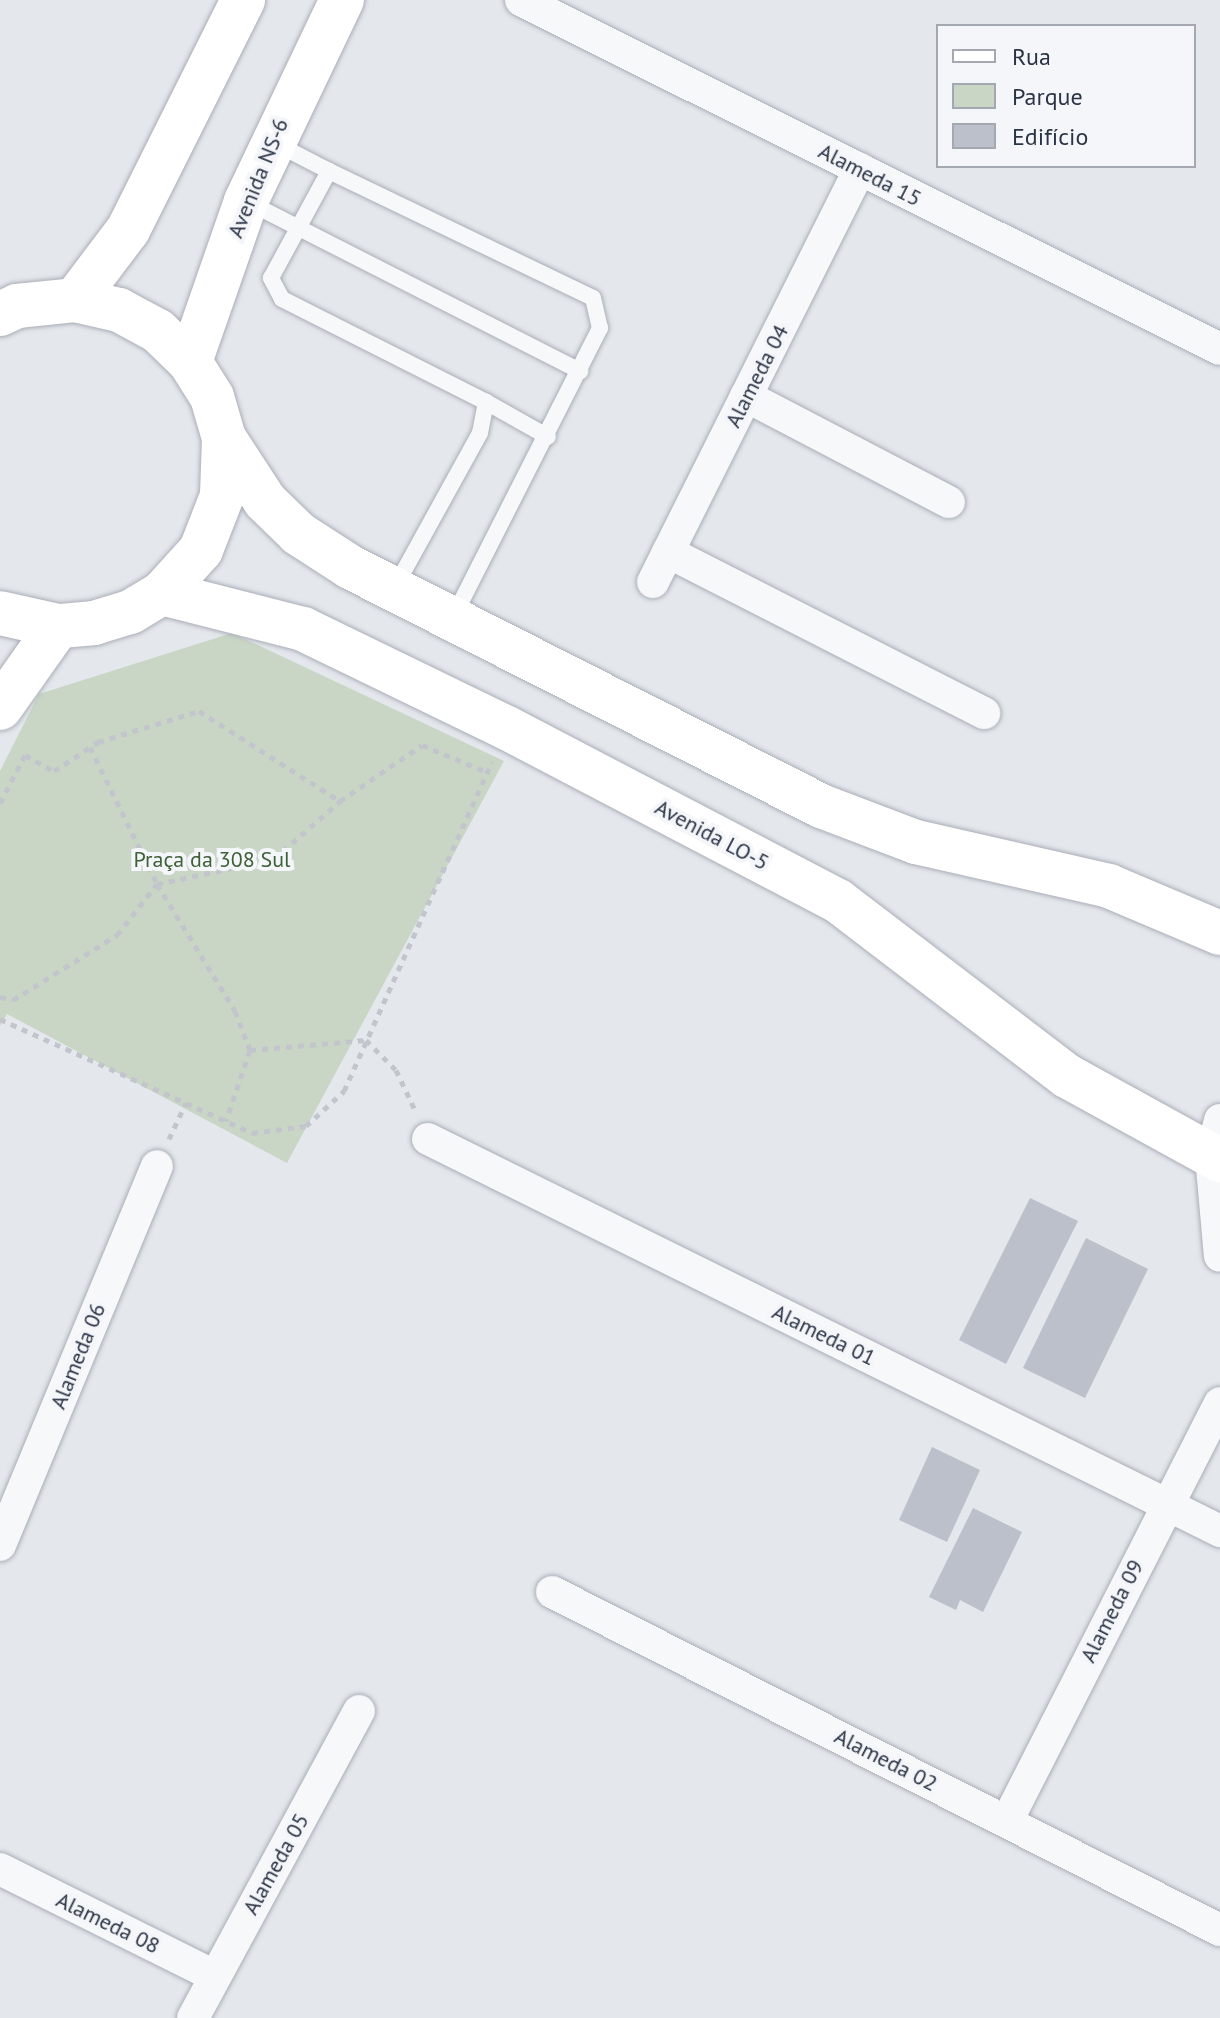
<!DOCTYPE html>
<meta charset="utf-8">
<style>
body{margin:0}
#map{position:relative;width:1220px;height:2018px;overflow:hidden;background:#e4e7ec;font-family:"PT Sans",sans-serif}
div>[style]{position:absolute}
[style*='--x']{left:calc(var(--x)*1px);top:calc(var(--y)*1px);width:calc(var(--w)*1px);rotate:calc(var(--a)*1deg)}
.green>*{inset:0;background:#c9d6c5}
.building>*{inset:0;background:#bbc0ca}
.path>*{height:5px;margin-top:-2.5px;transform-origin:0;background:repeating-linear-gradient(90deg,#c2c5cb 0 6px,transparent 0 12px)}
.roads{filter:drop-shadow(0 0 2px #a9aeb7) drop-shadow(0 0 2px #a9aeb7)}
.lane>*{height:16px;margin:-8px;padding:0 8px;transform-origin:8px;border-radius:8px;background:#f7f8fa}
.street>*{height:32px;margin:-16px;padding:0 16px;transform-origin:16px;border-radius:16px;background:#f7f8fa}
.secondary>*{height:44px;margin:-22px;padding:0 22px;transform-origin:22px;border-radius:22px;background:#fff}
span{translate:-50% -50%;white-space:nowrap;text-align:center;line-height:1.15;-webkit-text-stroke:8px #f4f6f9;paint-order:stroke}
.street-label{font-size:22px;color:#2b3445}
.park-label{font-size:22px;color:#3f6138}
.legend{position:absolute;left:936px;top:24px;width:260px;height:144px;box-sizing:border-box;background:#f4f6f9;border:2px solid #a4a8b1;margin:0;padding:10px 14px;list-style:none;font-size:24px;color:#2b3445}
.legend li{display:flex;align-items:center;gap:16px;height:40px}
.legend b{width:40px;border:2px solid #a4a8b1}
</style>
<div id="map">
<div class="green">
<i style="clip-path:polygon(232px 633px,504px 761px,287px 1163px,7px 1014px,0 1026px,0 771px,39px 694px)"></i>
</div>
<div class="building">
<i style="clip-path:polygon(1030px 1198px,1078px 1221px,1006px 1364px,959px 1340px)"></i>
<i style="clip-path:polygon(1086px 1238px,1148px 1269px,1085px 1398px,1023px 1368px)"></i>
<i style="clip-path:polygon(932px 1447px,980px 1470px,947px 1542px,899px 1520px)"></i>
<i style="clip-path:polygon(973px 1508px,1022px 1532px,983px 1612px,960px 1600px,956px 1610px,929px 1597px)"></i>
</div>
<div class="path">
<i style="--x:90;--y:747;--w:153;--a:63.9"></i>
<i style="--x:157;--y:884;--w:149;--a:58.4"></i>
<i style="--x:235;--y:1011;--w:42;--a:69"></i>
<i style="--x:250;--y:1050;--w:75;--a:108.7"></i>
<i style="--x:0;--y:803;--w:54;--a:-62.5"></i>
<i style="--x:25;--y:755;--w:33;--a:29"></i>
<i style="--x:54;--y:771;--w:53;--a:-33.4"></i>
<i style="--x:98;--y:742;--w:106;--a:-17.1"></i>
<i style="--x:199;--y:711;--w:167;--a:32.6"></i>
<i style="--x:0;--y:997;--w:13;--a:13"></i>
<i style="--x:13;--y:1000;--w:123;--a:-32"></i>
<i style="--x:117;--y:935;--w:65;--a:-51.9"></i>
<i style="--x:157;--y:884;--w:120;--a:-12.1"></i>
<i style="--x:274;--y:859;--w:88;--a:-41.3"></i>
<i style="--x:340;--y:801;--w:99;--a:-34.3"></i>
<i style="--x:422;--y:745;--w:70;--a:22.6"></i>
<i style="--x:0;--y:1019;--w:277;--a:24.3"></i>
<i style="--x:252;--y:1133;--w:54;--a:-7.4"></i>
<i style="--x:306;--y:1126;--w:52;--a:-42.6"></i>
<i style="--x:344;--y:1091;--w:361;--a:-65.8"></i>
<i style="--x:250;--y:1050;--w:116;--a:-4.9"></i>
<i style="--x:366;--y:1040;--w:42;--a:45"></i>
<i style="--x:396;--y:1070;--w:44;--a:64.6"></i>
<i style="--x:169;--y:1139;--w:40;--a:-65"></i>
</div>
<div class="roads">
<div class="lane">
<i style="--x:277;--y:144;--w:59;--a:27.4"></i>
<i style="--x:248;--y:202;--w:373;--a:27"></i>
<i style="--x:486;--y:402;--w:71;--a:29.4"></i>
<i style="--x:395;--y:587;--w:176;--a:-61.1"></i>
<i style="--x:480;--y:433;--w:32;--a:-79"></i>
<i style="--x:486;--y:402;--w:229;--a:-153.2"></i>
<i style="--x:282;--y:299;--w:24;--a:-118"></i>
<i style="--x:271;--y:278;--w:122;--a:-61.5"></i>
<i style="--x:329;--y:171;--w:293;--a:25.7"></i>
<i style="--x:593;--y:298;--w:31;--a:77"></i>
<i style="--x:600;--y:328;--w:325;--a:116.9"></i>
</div>
<div class="street">
<i style="--x:521;--y:0;--w:781;--a:26.53"></i>
<i style="--x:746;--y:396;--w:229;--a:27.6"></i>
<i style="--x:668;--y:552;--w:355;--a:27"></i>
<i style="--x:653;--y:582;--w:462;--a:-63.4"></i>
<i style="--x:1220;--y:1120;--w:37;--a:104"></i>
<i style="--x:1211;--y:1156;--w:100;--a:84.9"></i>
<i style="--x:428;--y:1139;--w:884;--a:26.33"></i>
<i style="--x:0;--y:1545;--w:410;--a:-67.5"></i>
<i style="--x:552;--y:1592;--w:749;--a:26.84"></i>
<i style="--x:1007;--y:1821;--w:469;--a:-63"></i>
<i style="--x:0;--y:1869;--w:240;--a:26.5"></i>
<i style="--x:193;--y:2018;--w:349;--a:-61.6"></i>
</div>
<div class="secondary">
<i style="--x:75;--y:300;--w:88;--a:-52.9"></i>
<i style="--x:128;--y:230;--w:257;--a:-63.4"></i>
<i style="--x:0;--y:314;--w:19;--a:-25"></i>
<i style="--x:17;--y:306;--w:58;--a:-5.9"></i>
<i style="--x:75;--y:300;--w:45;--a:12.8"></i>
<i style="--x:119;--y:310;--w:44;--a:28.3"></i>
<i style="--x:158;--y:331;--w:45;--a:44.1"></i>
<i style="--x:190;--y:362;--w:41;--a:57.8"></i>
<i style="--x:212;--y:397;--w:43;--a:73.7"></i>
<i style="--x:224;--y:438;--w:58;--a:92"></i>
<i style="--x:222;--y:496;--w:58;--a:111.3"></i>
<i style="--x:201;--y:550;--w:58;--a:132.2"></i>
<i style="--x:162;--y:593;--w:37;--a:149"></i>
<i style="--x:130;--y:612;--w:37;--a:163"></i>
<i style="--x:95;--y:623;--w:37;--a:175"></i>
<i style="--x:58;--y:626;--w:59;--a:-167.4"></i>
<i style="--x:190;--y:362;--w:170;--a:-70.8"></i>
<i style="--x:246;--y:201;--w:223;--a:-64.5"></i>
<i style="--x:224;--y:438;--w:75;--a:56.9"></i>
<i style="--x:265;--y:501;--w:47;--a:44.1"></i>
<i style="--x:299;--y:534;--w:61;--a:32.9"></i>
<i style="--x:350;--y:567;--w:528;--a:26.9"></i>
<i style="--x:821;--y:806;--w:102;--a:20.8"></i>
<i style="--x:916;--y:842;--w:198;--a:12.8"></i>
<i style="--x:1109;--y:886;--w:121;--a:22.9"></i>
<i style="--x:162;--y:593;--w:146;--a:14.3"></i>
<i style="--x:303;--y:629;--w:227;--a:25.9"></i>
<i style="--x:507;--y:728;--w:373;--a:27.6"></i>
<i style="--x:838;--y:901;--w:288;--a:37.4"></i>
<i style="--x:1067;--y:1076;--w:175;--a:28.8"></i>
<i style="--x:0;--y:708;--w:100;--a:-54.7"></i>
</div>
</div>
<div class="street-label">
<span style="left:870px;top:175px;rotate:27deg">Alameda 15</span>
<span style="left:258px;top:178px;rotate:-68deg">Avenida NS-6</span>
<span style="left:757px;top:376px;rotate:-63deg">Alameda 04</span>
<span style="left:712px;top:835px;rotate:28deg">Avenida LO-5</span>
<span style="left:824px;top:1335px;rotate:26deg">Alameda 01</span>
<span style="left:78px;top:1356px;rotate:-68deg">Alameda 06</span>
<span style="left:1112px;top:1611px;rotate:-63deg">Alameda 09</span>
<span style="left:886px;top:1760px;rotate:27deg">Alameda 02</span>
<span style="left:276px;top:1864px;rotate:-61deg">Alameda 05</span>
<span style="left:108px;top:1923px;rotate:26deg">Alameda 08</span>
</div>
<div class="park-label">
<span style="left:212px;top:860px">Praça da 308 Sul</span>
</div>
<ul class="legend">
<li><b style="height:10px;background:#fff"></b>Rua</li>
<li><b style="height:22px;background:#c9d6c5"></b>Parque</li>
<li><b style="height:22px;background:#bbc0ca"></b>Edifício</li>
</ul>
</div>
